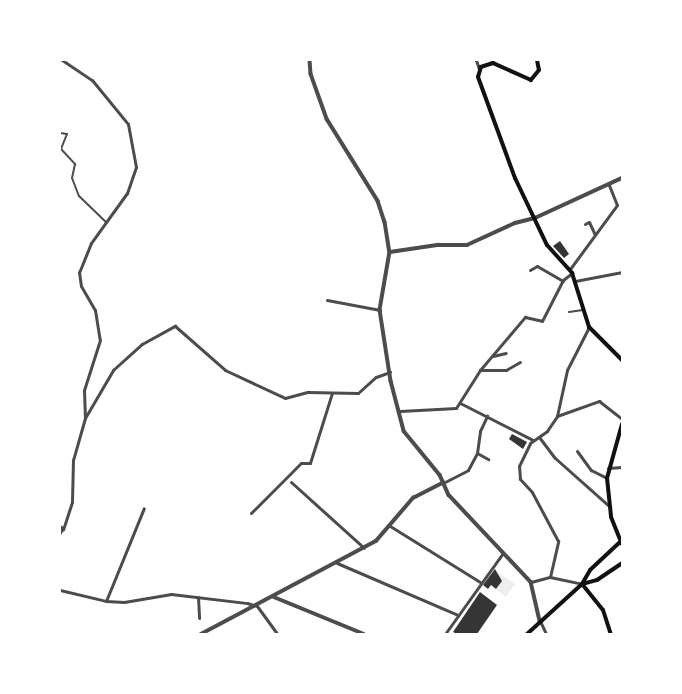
<!DOCTYPE html>
<style>
body{margin:0}
#map{position:relative;width:682px;height:694px;overflow:hidden;background:#fff;font-family:"Crimson Pro",serif}
div>[style]{position:absolute}
[style*='--x']{left:calc(var(--x)*1px);top:calc(var(--y)*1px);width:calc(var(--w)*1px);rotate:calc(var(--a)*1deg)}
.green>*{inset:0;background:#eee}
.building>*{inset:0;background:#353535}
.pedestrian>*{height:2px;margin:-1px;padding:0 1px;transform-origin:1px;border-radius:1px;background:#4c4c4c}
.minor>*{height:3px;margin:-1.5px;padding:0 1.5px;transform-origin:1.5px;border-radius:1.5px;background:#4c4c4c}
.tertiary>*{height:3.5px;margin:-1.75px;padding:0 1.75px;transform-origin:1.75px;border-radius:1.75px;background:#4c4c4c}
.secondary>*{height:4px;margin:-2px;padding:0 2px;transform-origin:2px;border-radius:2px;background:#111}
span{translate:-50% -50%;white-space:nowrap;text-align:center;line-height:1.15;-webkit-text-stroke:3.5px #fff;paint-order:stroke}
.frame{position:absolute;inset:0;border:61px solid #fff;pointer-events:none}
</style>
<div id="map">
<div class="green">
<i style="clip-path:polygon(499px 573px,515px 584px,506px 597px,496px 589px,502px 581px,496px 577px)"></i>
</div>
<div class="building">
<i style="clip-path:polygon(560px 241px,569px 254px,564px 258px,553px 246px)"></i>
<i style="clip-path:polygon(512px 434px,527px 442px,523px 449px,509px 439px)"></i>
<i style="clip-path:polygon(495px 569px,502px 581px,496px 589px,491px 585px,488px 589px,483px 585px)"></i>
<i style="clip-path:polygon(480px 592px,497px 605px,477px 634px,457px 634px,453px 632px)"></i>
</div>
<div class="pedestrian">
<i style="--x:60;--y:133;--w:7;--a:8"></i>
<i style="--x:67;--y:134;--w:16;--a:112"></i>
<i style="--x:61;--y:149;--w:21;--a:47"></i>
<i style="--x:75;--y:164;--w:14;--a:102"></i>
<i style="--x:72;--y:178;--w:19;--a:69"></i>
<i style="--x:79;--y:196;--w:37;--a:44"></i>
<i style="--x:569;--y:312;--w:14;--a:-8"></i>
</div>
<div class="minor">
<i style="--x:62;--y:60;--w:36;--a:34"></i>
<i style="--x:92;--y:80;--w:57;--a:50.7"></i>
<i style="--x:128;--y:124;--w:44;--a:79.5"></i>
<i style="--x:136;--y:167;--w:28;--a:109"></i>
<i style="--x:127;--y:193;--w:62;--a:125.8"></i>
<i style="--x:91;--y:243;--w:31;--a:112"></i>
<i style="--x:79;--y:272;--w:14;--a:82"></i>
<i style="--x:81;--y:286;--w:28;--a:60"></i>
<i style="--x:95;--y:310;--w:30;--a:81"></i>
<i style="--x:100;--y:340;--w:52;--a:107.7"></i>
<i style="--x:84;--y:390;--w:28;--a:88"></i>
<i style="--x:85;--y:418;--w:44;--a:105.9"></i>
<i style="--x:73;--y:460;--w:42;--a:91.4"></i>
<i style="--x:72;--y:502;--w:28;--a:108"></i>
<i style="--x:476;--y:60;--w:9;--a:72"></i>
<i style="--x:585;--y:224;--w:4;--a:-27"></i>
<i style="--x:589;--y:222;--w:14;--a:65"></i>
<i style="--x:570;--y:269;--w:79;--a:-53.7"></i>
<i style="--x:617;--y:205;--w:22;--a:-112"></i>
<i style="--x:530;--y:270;--w:8;--a:-30"></i>
<i style="--x:537;--y:266;--w:30;--a:30"></i>
<i style="--x:575;--y:281;--w:48;--a:-10.8"></i>
<i style="--x:327;--y:300;--w:54;--a:10.7"></i>
<i style="--x:493;--y:356;--w:13;--a:-13"></i>
<i style="--x:480;--y:370;--w:26;--a:0"></i>
<i style="--x:506;--y:370;--w:16;--a:-30"></i>
<i style="--x:460;--y:403;--w:82;--a:26.9"></i>
<i style="--x:400;--y:411;--w:56;--a:-3.1"></i>
<i style="--x:456;--y:408;--w:45;--a:-57.7"></i>
<i style="--x:480;--y:370;--w:70;--a:-49.7"></i>
<i style="--x:525;--y:317;--w:17;--a:13"></i>
<i style="--x:542;--y:321;--w:46;--a:-62.9"></i>
<i style="--x:563;--y:280;--w:11;--a:-38"></i>
<i style="--x:557;--y:416;--w:45;--a:-19.7"></i>
<i style="--x:599;--y:401;--w:29;--a:38"></i>
<i style="--x:85;--y:418;--w:56;--a:-59.7"></i>
<i style="--x:113;--y:370;--w:39;--a:-42"></i>
<i style="--x:142;--y:344;--w:38;--a:-29"></i>
<i style="--x:175;--y:326;--w:67;--a:41.3"></i>
<i style="--x:225;--y:370;--w:66;--a:25"></i>
<i style="--x:285;--y:398;--w:24;--a:-15"></i>
<i style="--x:308;--y:392;--w:50;--a:1.1"></i>
<i style="--x:358;--y:393;--w:24;--a:-42"></i>
<i style="--x:376;--y:377;--w:15;--a:-20"></i>
<i style="--x:539;--y:437;--w:26;--a:53"></i>
<i style="--x:555;--y:458;--w:74;--a:41.7"></i>
<i style="--x:577;--y:451;--w:24;--a:54"></i>
<i style="--x:591;--y:470;--w:18;--a:27"></i>
<i style="--x:477;--y:453;--w:13;--a:29"></i>
<i style="--x:608;--y:468;--w:14;--a:-4"></i>
<i style="--x:291;--y:482;--w:98;--a:42.1"></i>
<i style="--x:443;--y:483;--w:28;--a:-27"></i>
<i style="--x:468;--y:470;--w:19;--a:-62"></i>
<i style="--x:477;--y:453;--w:22;--a:-82"></i>
<i style="--x:480;--y:431;--w:17;--a:-65"></i>
<i style="--x:251;--y:513;--w:71;--a:-45"></i>
<i style="--x:301;--y:463;--w:9;--a:0"></i>
<i style="--x:310;--y:463;--w:73;--a:-72.6"></i>
<i style="--x:390;--y:526;--w:106;--a:31.9"></i>
<i style="--x:337;--y:563;--w:132;--a:23.3"></i>
<i style="--x:550;--y:577;--w:37;--a:-77"></i>
<i style="--x:558;--y:541;--w:55;--a:-118"></i>
<i style="--x:532;--y:492;--w:18;--a:-133"></i>
<i style="--x:520;--y:479;--w:13;--a:-94"></i>
<i style="--x:519;--y:466;--w:25;--a:-64"></i>
<i style="--x:530;--y:443;--w:21;--a:-35"></i>
<i style="--x:547;--y:431;--w:18;--a:-56"></i>
<i style="--x:557;--y:416;--w:47;--a:-77.7"></i>
<i style="--x:567;--y:370;--w:48;--a:-62.9"></i>
<i style="--x:531;--y:582;--w:20;--a:-15"></i>
<i style="--x:550;--y:577;--w:33;--a:12"></i>
<i style="--x:60;--y:590;--w:47;--a:13.4"></i>
<i style="--x:106;--y:601;--w:18;--a:3"></i>
<i style="--x:124;--y:602;--w:48;--a:-9.7"></i>
<i style="--x:171;--y:594;--w:77;--a:6.8"></i>
<i style="--x:247;--y:603;--w:10;--a:17"></i>
<i style="--x:257;--y:606;--w:34;--a:54"></i>
<i style="--x:198;--y:597;--w:21;--a:87"></i>
<i style="--x:106;--y:601;--w:100;--a:-67.8"></i>
<i style="--x:540;--y:621;--w:14;--a:65"></i>
<i style="--x:445;--y:634;--w:100;--a:-54.4"></i>
</div>
<div class="tertiary">
<i style="--x:310;--y:60;--w:14;--a:86"></i>
<i style="--x:311;--y:74;--w:48;--a:70.4"></i>
<i style="--x:327;--y:119;--w:97;--a:58.1"></i>
<i style="--x:378;--y:201;--w:22;--a:72"></i>
<i style="--x:385;--y:222;--w:30;--a:81"></i>
<i style="--x:390;--y:252;--w:59;--a:99.8"></i>
<i style="--x:380;--y:310;--w:72;--a:81.2"></i>
<i style="--x:391;--y:381;--w:52;--a:75.4"></i>
<i style="--x:404;--y:431;--w:57;--a:50.7"></i>
<i style="--x:440;--y:475;--w:22;--a:66"></i>
<i style="--x:449;--y:495;--w:120;--a:46.7"></i>
<i style="--x:531;--y:582;--w:40;--a:77"></i>
<i style="--x:390;--y:252;--w:49;--a:-8.3"></i>
<i style="--x:438;--y:245;--w:29;--a:0"></i>
<i style="--x:467;--y:245;--w:53;--a:-24.6"></i>
<i style="--x:515;--y:223;--w:21;--a:-14"></i>
<i style="--x:535;--y:218;--w:96;--a:-24.7"></i>
<i style="--x:60;--y:527;--w:4;--a:34"></i>
<i style="--x:63;--y:529;--w:6;--a:121"></i>
<i style="--x:274;--y:597;--w:97;--a:22.3"></i>
<i style="--x:201;--y:634;--w:198;--a:-28"></i>
<i style="--x:376;--y:541;--w:57;--a:-49.3"></i>
<i style="--x:413;--y:498;--w:34;--a:-27"></i>
</div>
<div class="secondary">
<i style="--x:537;--y:60;--w:10;--a:79"></i>
<i style="--x:539;--y:70;--w:13;--a:129"></i>
<i style="--x:531;--y:80;--w:42;--a:-155.9"></i>
<i style="--x:493;--y:63;--w:13;--a:162"></i>
<i style="--x:481;--y:67;--w:10;--a:107"></i>
<i style="--x:478;--y:77;--w:108;--a:69.9"></i>
<i style="--x:515;--y:178;--w:74;--a:64.5"></i>
<i style="--x:547;--y:245;--w:38;--a:48"></i>
<i style="--x:572;--y:273;--w:57;--a:72.5"></i>
<i style="--x:589;--y:327;--w:47;--a:45"></i>
<i style="--x:622;--y:424;--w:56;--a:105.5"></i>
<i style="--x:607;--y:478;--w:39;--a:84"></i>
<i style="--x:611;--y:517;--w:29;--a:68"></i>
<i style="--x:582;--y:584;--w:33;--a:51"></i>
<i style="--x:603;--y:610;--w:25;--a:72"></i>
<i style="--x:582;--y:584;--w:16;--a:-15"></i>
<i style="--x:597;--y:580;--w:30;--a:-34"></i>
<i style="--x:527;--y:634;--w:74;--a:-42.3"></i>
<i style="--x:582;--y:584;--w:16;--a:-60"></i>
<i style="--x:590;--y:570;--w:41;--a:-43"></i>
</div>
<div class="frame"></div>
</div>
